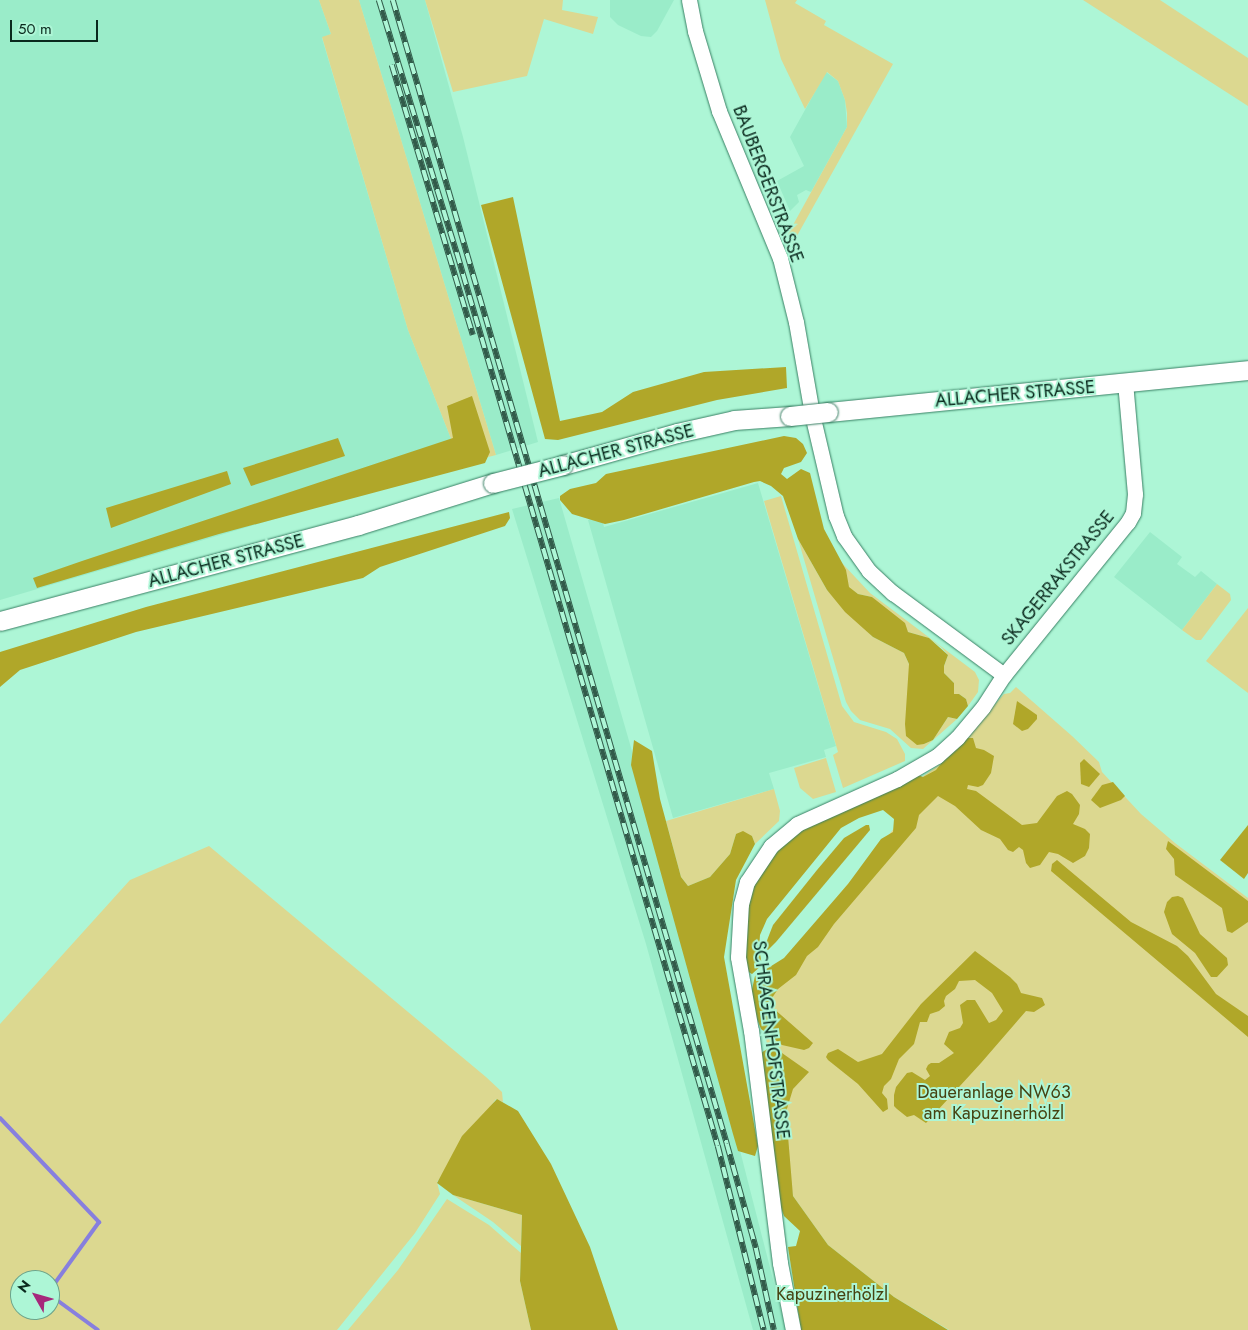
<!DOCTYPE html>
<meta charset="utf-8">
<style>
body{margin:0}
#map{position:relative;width:1248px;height:1330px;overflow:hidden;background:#adf6d6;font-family:Jost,sans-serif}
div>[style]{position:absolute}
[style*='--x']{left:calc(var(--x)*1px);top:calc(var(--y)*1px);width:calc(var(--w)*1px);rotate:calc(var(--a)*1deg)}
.built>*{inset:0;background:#9aecc9}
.green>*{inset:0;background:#dcd890}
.forest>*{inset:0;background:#b0a729}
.stream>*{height:4px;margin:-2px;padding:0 2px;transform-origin:2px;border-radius:2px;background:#877fde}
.roads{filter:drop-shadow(0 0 1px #398064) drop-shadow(0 0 1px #398064)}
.minor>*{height:15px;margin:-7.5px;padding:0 7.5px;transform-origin:7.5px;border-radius:7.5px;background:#fff}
.major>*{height:19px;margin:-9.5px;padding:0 9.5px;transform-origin:9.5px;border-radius:9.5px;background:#fff}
.rail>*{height:5.5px;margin-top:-2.75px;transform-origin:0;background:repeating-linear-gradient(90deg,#adf6d6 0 11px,#325b4a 0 22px);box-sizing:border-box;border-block:1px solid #325b4a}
.bridges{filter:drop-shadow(0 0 1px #398064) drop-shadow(0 0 1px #398064)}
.major-bridge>*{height:19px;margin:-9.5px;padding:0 9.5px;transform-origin:9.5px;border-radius:9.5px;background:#fff}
span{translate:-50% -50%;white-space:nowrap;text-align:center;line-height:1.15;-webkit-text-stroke:4px #adf6d6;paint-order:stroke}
.street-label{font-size:18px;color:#0a291d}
.park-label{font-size:18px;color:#464211}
.north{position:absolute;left:10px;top:1270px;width:50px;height:50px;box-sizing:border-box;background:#adf6d6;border:1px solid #6ca48c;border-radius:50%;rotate:308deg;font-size:14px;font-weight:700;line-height:20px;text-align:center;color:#0a291d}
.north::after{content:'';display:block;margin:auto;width:18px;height:22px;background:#a6287b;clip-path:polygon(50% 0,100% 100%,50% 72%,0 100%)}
.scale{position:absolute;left:10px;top:20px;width:88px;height:22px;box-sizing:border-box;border:2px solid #0a291d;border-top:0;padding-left:6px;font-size:15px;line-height:18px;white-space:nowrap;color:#0a291d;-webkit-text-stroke:4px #adf6d6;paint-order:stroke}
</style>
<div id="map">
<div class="built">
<i style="clip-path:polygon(0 0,319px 0,331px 34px,322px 38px,408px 330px,461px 464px,0 600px)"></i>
<i style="clip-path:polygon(359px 0,425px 0,463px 137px,538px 442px,496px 455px)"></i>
<i style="clip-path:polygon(610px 0,674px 0,657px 31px,651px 37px,641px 36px,618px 25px,610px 17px)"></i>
<i style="clip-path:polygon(826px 72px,838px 81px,845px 100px,847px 127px,811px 192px,806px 190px,797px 195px,799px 202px,790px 211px,777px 181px,804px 166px,790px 137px)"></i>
<i style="clip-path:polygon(758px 483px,836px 746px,824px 750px,826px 757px,769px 773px,774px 789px,673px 818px,588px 520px,601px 516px,604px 527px)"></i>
<i style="clip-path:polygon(559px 498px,683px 928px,786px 1330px,753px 1330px,646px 944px,512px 509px)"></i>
<i style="clip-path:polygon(1150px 532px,1182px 557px,1177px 564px,1195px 577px,1201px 571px,1217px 584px,1182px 630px,1114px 577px)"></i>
</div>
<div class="green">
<i style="clip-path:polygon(319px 0,359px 0,496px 455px,461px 464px,408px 330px,322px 37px,331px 34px)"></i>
<i style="clip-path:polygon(425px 0,563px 0,562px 10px,598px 17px,593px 34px,544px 19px,527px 76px,453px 92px)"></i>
<i style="clip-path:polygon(765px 0,797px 0,795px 3px,826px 21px,824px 25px,893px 64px,793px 243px,788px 234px,847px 127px,847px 113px,845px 100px,838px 81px,827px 72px,805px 109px,781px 59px)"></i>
<i style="clip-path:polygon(1083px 0,1160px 0,1248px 58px,1248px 106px)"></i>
<i style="clip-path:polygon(781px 496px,842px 706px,854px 722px,886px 732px,897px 739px,905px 754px,905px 761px,843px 788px,833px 755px,838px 752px,764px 501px)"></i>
<i style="clip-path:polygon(798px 539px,827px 590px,873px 637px,904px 653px,909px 664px,909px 685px,924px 744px,933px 740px,948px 717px,957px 719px,923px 749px,911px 748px,890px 729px,860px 720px,851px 711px,846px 702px)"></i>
<i style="clip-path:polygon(842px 563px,870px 593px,975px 672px,979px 680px,978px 692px,968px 706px,966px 699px,959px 694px,954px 694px,952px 690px,954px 683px,944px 673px,944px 666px,948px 655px,942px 648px,929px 638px,908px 632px,872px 597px,858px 594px,848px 587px)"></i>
<i style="clip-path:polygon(1217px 584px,1230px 594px,1231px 600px,1201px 640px,1196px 640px,1182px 630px)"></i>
<i style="clip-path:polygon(1248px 608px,1248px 693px,1206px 661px)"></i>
<i style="clip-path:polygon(1016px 687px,1072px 736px,1099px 762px,1102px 772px,1141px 814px,1175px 843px,1248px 898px,1248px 1330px,949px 1330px,894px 1297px,828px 1245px,793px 1196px,758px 992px,926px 790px,922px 777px,946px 760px,1004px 694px,1010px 693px)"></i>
<i style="clip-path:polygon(826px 758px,836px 792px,813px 799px,800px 788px,794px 768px)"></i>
<i style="clip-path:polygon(774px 789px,780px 811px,779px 821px,755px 844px,752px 836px,736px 834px,730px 854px,710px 877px,688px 886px,681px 877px,666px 821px)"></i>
<i style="clip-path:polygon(evenodd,209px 846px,486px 1077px,502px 1092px,503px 1102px,496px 1099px,437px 1182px,440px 1194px,415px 1233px,337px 1330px,0 1330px,0 1024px,130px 880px,209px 846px,20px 1280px,50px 1280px,50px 1310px,20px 1310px,20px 1280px)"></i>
<i style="clip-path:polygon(453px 1195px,522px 1215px,521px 1246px,493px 1222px)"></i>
<i style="clip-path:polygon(447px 1199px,489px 1225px,521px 1253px,520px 1281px,531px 1330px,348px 1330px,398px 1270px)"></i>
</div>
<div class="forest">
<i style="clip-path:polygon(513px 197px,560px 421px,602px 412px,633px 392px,704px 372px,786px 367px,787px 388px,717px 400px,558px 440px,545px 439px,481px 205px)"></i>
<i style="clip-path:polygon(472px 396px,490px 452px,485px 463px,219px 534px,37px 588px,33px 578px,82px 561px,453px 438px,447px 406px)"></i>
<i style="clip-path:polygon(784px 436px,796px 438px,803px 444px,807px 453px,801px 462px,784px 468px,781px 474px,787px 479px,801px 469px,810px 473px,824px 529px,846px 570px,849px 587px,858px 594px,872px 597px,905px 623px,908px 632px,929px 638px,948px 655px,944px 666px,944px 673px,954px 683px,954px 694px,959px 694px,966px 699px,968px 706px,957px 719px,948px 717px,933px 740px,924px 744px,917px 745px,906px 736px,905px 724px,909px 664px,904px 653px,873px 637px,845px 612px,827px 590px,798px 539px,783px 496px,771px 486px,760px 481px,754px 482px,624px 520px,605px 524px,572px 514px,560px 500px,560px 496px,570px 489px,596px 483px,606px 474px)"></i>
<i style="clip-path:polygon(338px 438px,345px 456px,251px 486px,243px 468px)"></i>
<i style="clip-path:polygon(227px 471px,231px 484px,111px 528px,106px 508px)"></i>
<i style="clip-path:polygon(509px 512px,510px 518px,505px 526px,380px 567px,363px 578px,136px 632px,20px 670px,0 687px,0 652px,146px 607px)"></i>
<i style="clip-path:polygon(1017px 701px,1037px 715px,1037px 719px,1028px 729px,1022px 731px,1013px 724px)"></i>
<i style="clip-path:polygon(966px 738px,973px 738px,976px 748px,984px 750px,994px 756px,991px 773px,983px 785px,978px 787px,968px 785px,967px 789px,976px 791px,1022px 825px,1037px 823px,1057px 796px,1067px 791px,1072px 794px,1080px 805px,1079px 814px,1073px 824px,1085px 829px,1090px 834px,1089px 848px,1085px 856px,1073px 863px,1058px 854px,1049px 852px,1040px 865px,1030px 868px,1026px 863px,1023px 850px,1019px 847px,1013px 852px,1008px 850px,1000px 839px,981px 830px,955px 806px,938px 796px,919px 815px,916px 828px,834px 924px,818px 947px,807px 956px,796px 975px,778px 989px,772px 998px,773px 1008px,813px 1043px,809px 1048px,804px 1050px,782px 1045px,761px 1029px,755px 1014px,750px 998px,755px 976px,784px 958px,848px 884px,881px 839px,893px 832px,894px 819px,883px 810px,859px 818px,841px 828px,767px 919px,760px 935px,759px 948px,762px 965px,752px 974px,747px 971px,742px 932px,744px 910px,758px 873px,778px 845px,795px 831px,906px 779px,918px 775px,923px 777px,936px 770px,959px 741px)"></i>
<i style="clip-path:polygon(634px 740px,652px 751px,660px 799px,681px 877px,688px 886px,710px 877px,730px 854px,736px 834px,743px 831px,752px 836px,755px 844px,736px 880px,724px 957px,758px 1146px,755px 1156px,738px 1151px,733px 1134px,631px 765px)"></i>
<i style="clip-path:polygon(1084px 759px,1100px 774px,1089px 787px,1081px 784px,1080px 763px)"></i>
<i style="clip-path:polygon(1113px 782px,1125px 796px,1121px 800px,1100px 808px,1091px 800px,1102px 785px)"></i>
<i style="clip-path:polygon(866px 825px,869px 825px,870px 830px,776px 942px,768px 950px,766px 949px,766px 943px,773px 925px,817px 870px,844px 838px)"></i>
<i style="clip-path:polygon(1248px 825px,1248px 873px,1244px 879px,1220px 860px)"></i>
<i style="clip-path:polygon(1168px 841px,1248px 901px,1248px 922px,1232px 933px,1227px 931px,1222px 908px,1175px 875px,1174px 859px,1166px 849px)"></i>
<i style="clip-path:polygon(1057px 860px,1131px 922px,1177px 946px,1188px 956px,1216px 994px,1248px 1016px,1248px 1037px,1051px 871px,1052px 864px)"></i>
<i style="clip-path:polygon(1178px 896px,1183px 898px,1200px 934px,1227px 958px,1228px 965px,1217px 977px,1211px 977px,1195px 953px,1172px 934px,1164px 912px,1167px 902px,1172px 897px)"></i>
<i style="clip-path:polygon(975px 951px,1010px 977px,1017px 984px,1021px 993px,1042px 998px,1045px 1005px,1034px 1012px,1026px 1011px,981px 1063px,926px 1123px,914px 1115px,907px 1117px,897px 1109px,894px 1106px,894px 1095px,896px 1087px,907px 1073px,912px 1072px,925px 1080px,930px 1076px,926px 1069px,928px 1065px,931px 1063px,939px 1063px,954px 1053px,944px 1044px,949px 1032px,960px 1028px,963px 1023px,960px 1005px,967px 1000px,975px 1000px,989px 1023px,996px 1020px,1003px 1011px,992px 993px,975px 980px,959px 981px,955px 989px,946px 996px,944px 1001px,945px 1006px,939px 1011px,930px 1014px,927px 1022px,920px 1022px,914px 1044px,899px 1059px,891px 1079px,884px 1086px,882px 1093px,887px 1099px,888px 1109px,883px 1112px,858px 1084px,828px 1060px,826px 1057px,828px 1053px,838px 1049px,858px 1062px,882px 1054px,921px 1004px)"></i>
<i style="clip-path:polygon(772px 1046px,809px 1072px,793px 1089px,786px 1112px,793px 1196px,828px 1245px,894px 1297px,948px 1330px,801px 1330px,788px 1247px,796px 1246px,800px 1231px,784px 1216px,778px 1200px,761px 1053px)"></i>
<i style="clip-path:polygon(497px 1099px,518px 1111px,551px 1164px,590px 1247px,618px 1330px,531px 1330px,520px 1281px,522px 1215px,453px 1195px,437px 1183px,462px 1136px)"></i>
</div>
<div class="stream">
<i style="--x:0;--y:1118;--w:144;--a:46.4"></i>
<i style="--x:99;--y:1222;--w:84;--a:125.8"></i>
<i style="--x:50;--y:1295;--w:59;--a:36.1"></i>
</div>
<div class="roads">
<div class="minor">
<i style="--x:689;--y:0;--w:32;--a:79"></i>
<i style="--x:695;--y:31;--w:84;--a:73.3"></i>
<i style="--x:719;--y:111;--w:159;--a:67.5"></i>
<i style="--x:780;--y:258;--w:66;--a:76"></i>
<i style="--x:796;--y:322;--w:93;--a:80.1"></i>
<i style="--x:812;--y:414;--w:105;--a:76.8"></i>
<i style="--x:836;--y:516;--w:22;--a:68"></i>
<i style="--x:844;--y:536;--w:43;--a:54.5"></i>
<i style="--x:869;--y:571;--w:33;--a:43"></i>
<i style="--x:893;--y:593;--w:138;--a:36.5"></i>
<i style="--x:793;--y:1330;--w:68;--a:-101"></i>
<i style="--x:780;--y:1263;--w:234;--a:-97.1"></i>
<i style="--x:751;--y:1031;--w:75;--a:-100"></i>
<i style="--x:738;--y:957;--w:53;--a:-86.8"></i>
<i style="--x:741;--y:904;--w:23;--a:-75"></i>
<i style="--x:747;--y:882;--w:43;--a:-56.3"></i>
<i style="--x:771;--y:846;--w:34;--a:-40"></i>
<i style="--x:797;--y:824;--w:110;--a:-24.2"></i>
<i style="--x:897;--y:779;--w:46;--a:-29.9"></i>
<i style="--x:937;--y:756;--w:27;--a:-42"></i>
<i style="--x:957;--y:738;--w:40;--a:-50"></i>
<i style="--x:983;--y:707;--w:38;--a:-57"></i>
<i style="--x:1004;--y:675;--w:197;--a:-51"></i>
<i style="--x:1128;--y:522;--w:10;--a:-61"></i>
<i style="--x:1133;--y:513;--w:19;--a:-84"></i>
<i style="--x:1135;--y:494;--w:111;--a:-95.1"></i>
</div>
<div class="major">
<i style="--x:828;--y:412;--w:422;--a:-5.7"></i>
<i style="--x:563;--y:465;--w:118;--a:-15.7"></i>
<i style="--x:677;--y:433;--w:58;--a:-12.8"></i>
<i style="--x:734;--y:420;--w:56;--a:-4.1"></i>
<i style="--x:0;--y:621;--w:371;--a:-15"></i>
<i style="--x:358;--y:525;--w:141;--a:-17.3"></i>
</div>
</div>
<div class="rail">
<i style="--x:379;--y:0;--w:265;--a:72.9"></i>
<i style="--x:457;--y:253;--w:930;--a:73.71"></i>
<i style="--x:718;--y:1146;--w:190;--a:76"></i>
<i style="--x:393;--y:0;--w:1192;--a:73.72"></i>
<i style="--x:727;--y:1144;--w:108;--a:74.4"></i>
<i style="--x:756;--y:1248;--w:84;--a:77.6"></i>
<i style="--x:392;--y:65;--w:282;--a:73.3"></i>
</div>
<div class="bridges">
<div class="major-bridge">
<i style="--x:790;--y:416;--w:38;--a:-6"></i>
<i style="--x:493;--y:483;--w:72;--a:-14.4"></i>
</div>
</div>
<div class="street-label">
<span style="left:768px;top:184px;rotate:69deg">BAUBERGERSTRASSE</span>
<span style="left:1015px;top:394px;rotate:-5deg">ALLACHER STRASSE</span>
<span style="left:616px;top:451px;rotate:-15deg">ALLACHER STRASSE</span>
<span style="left:226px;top:561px;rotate:-15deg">ALLACHER STRASSE</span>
<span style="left:1058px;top:578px;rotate:-51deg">SKAGERRAKSTRASSE</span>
<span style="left:771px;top:1040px;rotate:83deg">SCHRAGENHOFSTRASSE</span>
</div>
<div class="park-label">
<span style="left:994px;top:1103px">Daueranlage NW63<br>am Kapuzinerhölzl</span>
<span style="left:832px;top:1294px">Kapuzinerhölzl</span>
</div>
<div class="north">N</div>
<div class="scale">50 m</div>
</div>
